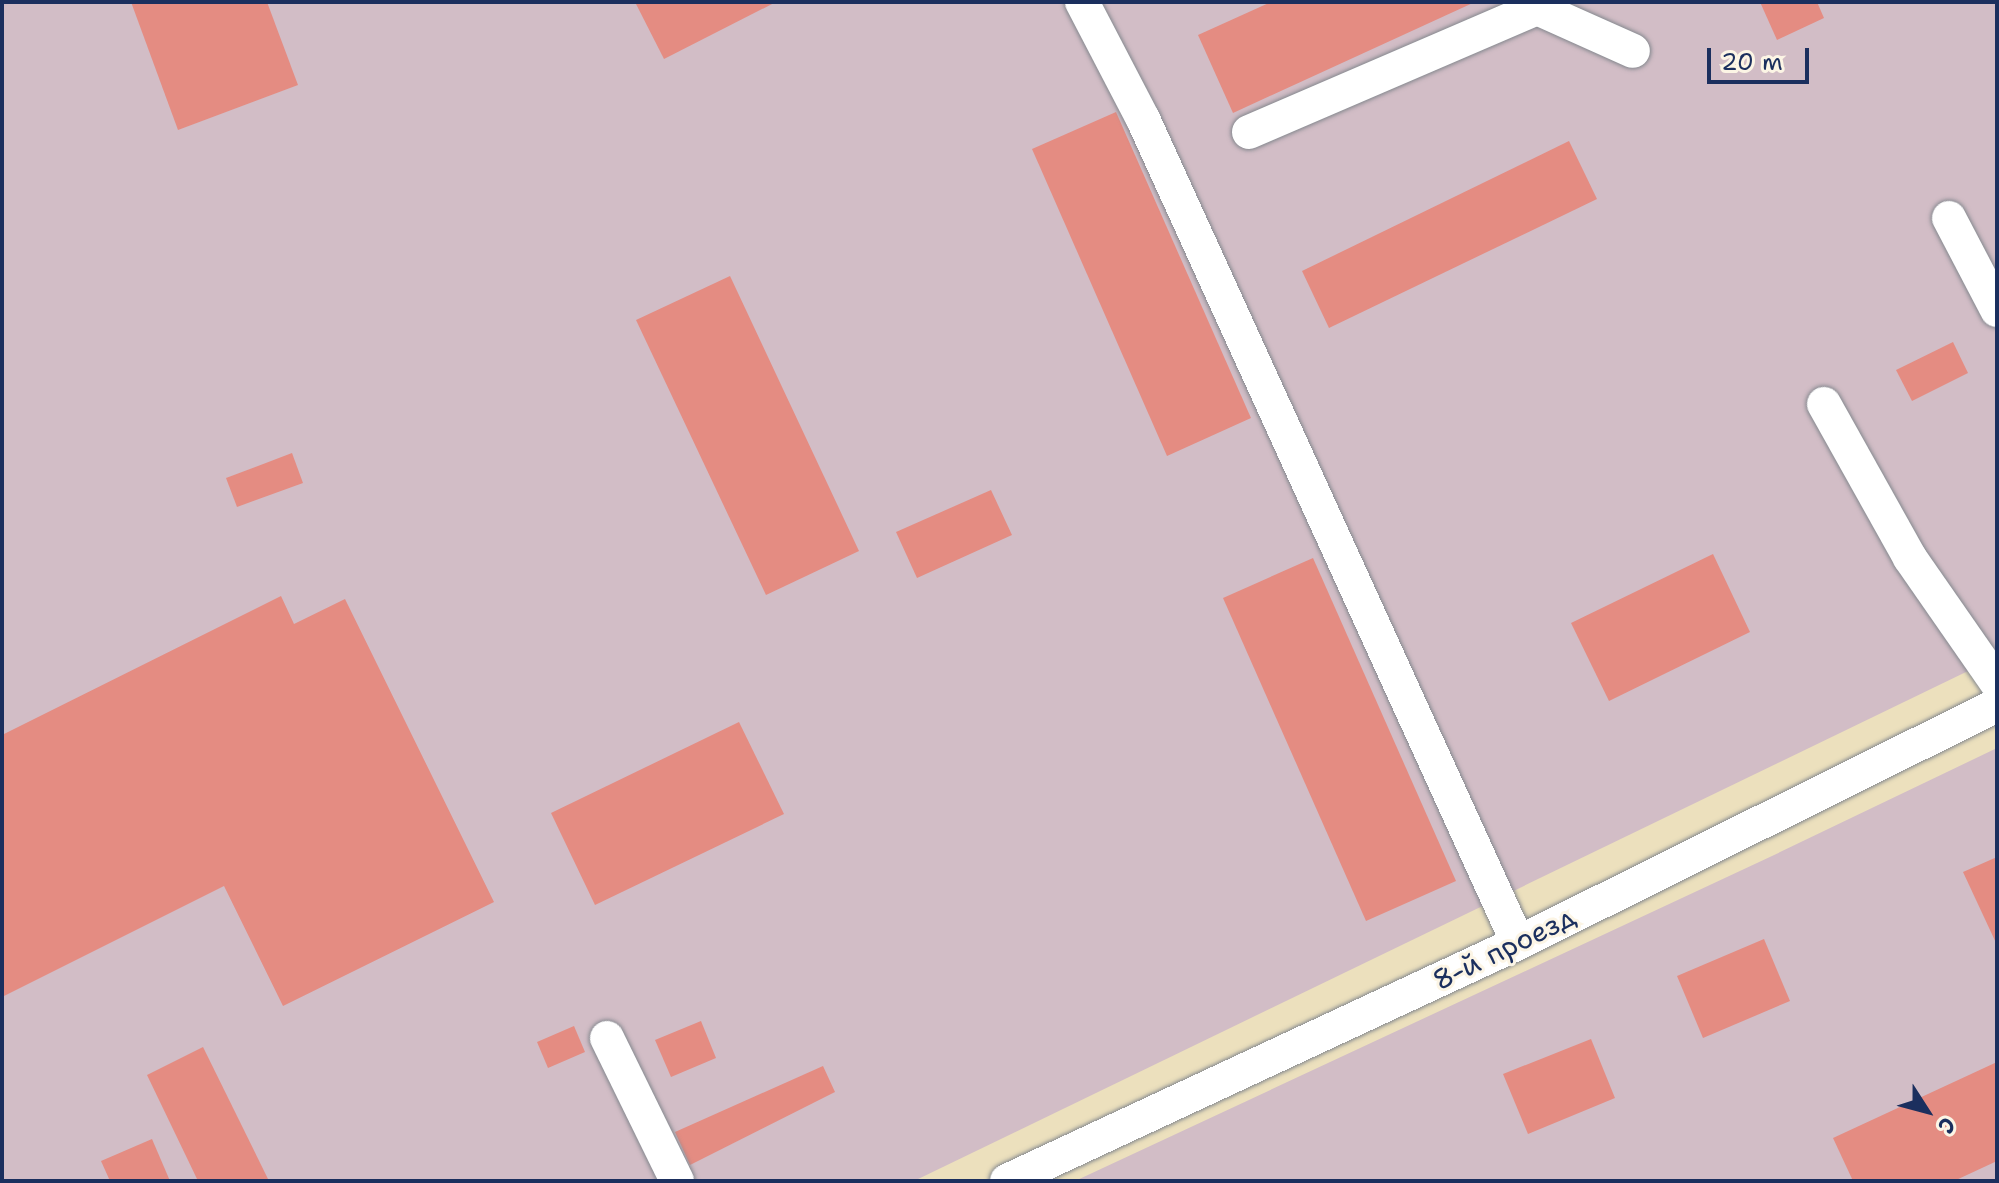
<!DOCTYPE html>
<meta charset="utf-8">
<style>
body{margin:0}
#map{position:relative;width:1999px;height:1183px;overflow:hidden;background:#ece0bd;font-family:"Shantell Sans",sans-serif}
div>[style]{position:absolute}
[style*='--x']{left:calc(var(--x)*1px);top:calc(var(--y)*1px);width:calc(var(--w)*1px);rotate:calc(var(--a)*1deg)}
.industrial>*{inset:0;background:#d2bdc6}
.building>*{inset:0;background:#e48c82}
.roads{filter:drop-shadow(0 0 2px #84888e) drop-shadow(0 0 2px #84888e)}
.minor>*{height:34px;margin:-17px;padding:0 17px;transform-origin:17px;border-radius:17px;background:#fff}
span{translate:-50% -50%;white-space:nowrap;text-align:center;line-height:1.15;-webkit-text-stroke:6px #fcf5e5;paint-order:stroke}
.street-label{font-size:28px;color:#1b2f5e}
.frame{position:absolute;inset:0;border:4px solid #1b2f5e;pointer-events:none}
.north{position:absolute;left:1887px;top:1071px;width:80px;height:80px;-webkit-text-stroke:6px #fcf5e5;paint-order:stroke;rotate:126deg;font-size:22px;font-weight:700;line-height:32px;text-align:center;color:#1b2f5e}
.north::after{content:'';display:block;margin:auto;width:28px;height:36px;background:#1b2f5e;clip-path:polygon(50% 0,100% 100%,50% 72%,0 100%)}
.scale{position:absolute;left:1707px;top:48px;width:102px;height:36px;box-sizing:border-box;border:4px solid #1b2f5e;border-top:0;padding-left:10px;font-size:24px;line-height:28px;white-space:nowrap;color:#1b2f5e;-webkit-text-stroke:6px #fcf5e5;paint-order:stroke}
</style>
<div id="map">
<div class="industrial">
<i style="clip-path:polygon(2px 2px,1997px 2px,1997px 657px,914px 1181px,2px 1181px)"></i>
<i style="clip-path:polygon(1997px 748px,1997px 1181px,1075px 1181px,1772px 856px)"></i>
</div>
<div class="building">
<i style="clip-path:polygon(131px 2px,267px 2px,298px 85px,178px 130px)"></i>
<i style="clip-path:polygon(635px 2px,776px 2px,664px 59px)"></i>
<i style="clip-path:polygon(1271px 2px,1475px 2px,1233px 113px,1198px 35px)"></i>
<i style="clip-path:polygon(1760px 2px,1817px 2px,1824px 18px,1777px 40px)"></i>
<i style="clip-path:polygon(1116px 112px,1251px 418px,1167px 456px,1032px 149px)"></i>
<i style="clip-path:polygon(1569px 141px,1597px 199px,1329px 328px,1302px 271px)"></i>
<i style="clip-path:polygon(730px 276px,859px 551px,766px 595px,636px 320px)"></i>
<i style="clip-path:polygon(1953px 342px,1968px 373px,1912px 401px,1896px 370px)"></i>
<i style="clip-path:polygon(292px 453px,303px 483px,237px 507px,226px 478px)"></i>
<i style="clip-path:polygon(991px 490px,1012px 535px,917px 578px,896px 532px)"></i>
<i style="clip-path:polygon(1713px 554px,1750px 632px,1609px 701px,1571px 623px)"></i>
<i style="clip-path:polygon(1313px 558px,1456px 881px,1366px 921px,1223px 598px)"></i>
<i style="clip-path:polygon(281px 596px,294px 624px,345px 599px,494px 902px,283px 1006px,224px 886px,2px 997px,2px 735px)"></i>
<i style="clip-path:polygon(739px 722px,784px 814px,595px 905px,551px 813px)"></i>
<i style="clip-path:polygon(1997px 857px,1997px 945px,1963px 872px)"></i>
<i style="clip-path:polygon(1764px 939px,1790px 1001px,1703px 1038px,1677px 976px)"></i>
<i style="clip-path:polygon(701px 1021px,716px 1058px,671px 1077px,655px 1040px)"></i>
<i style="clip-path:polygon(574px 1026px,585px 1052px,548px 1068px,537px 1042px)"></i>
<i style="clip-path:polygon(1591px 1039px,1615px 1098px,1528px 1134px,1503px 1074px)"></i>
<i style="clip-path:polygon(203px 1047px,269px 1181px,198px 1181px,147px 1075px)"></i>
<i style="clip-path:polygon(1997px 1062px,1997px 1161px,1954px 1181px,1853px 1181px,1833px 1138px)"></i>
<i style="clip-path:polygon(823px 1066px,835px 1092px,690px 1165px,675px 1132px)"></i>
<i style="clip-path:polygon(152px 1139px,170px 1181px,110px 1181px,101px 1161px)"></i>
</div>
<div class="roads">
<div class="minor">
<i style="--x:1082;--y:2;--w:132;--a:62.5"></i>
<i style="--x:1143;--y:119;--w:905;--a:65.53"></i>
<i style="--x:1537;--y:8;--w:105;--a:24.1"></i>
<i style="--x:1249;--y:132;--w:314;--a:-23.3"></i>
<i style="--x:1537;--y:8;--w:7;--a:-117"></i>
<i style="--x:1949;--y:218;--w:104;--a:62.4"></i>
<i style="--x:1824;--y:404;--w:176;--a:60.8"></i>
<i style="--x:1910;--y:558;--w:152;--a:55.2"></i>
<i style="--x:607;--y:1038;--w:159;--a:63.9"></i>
<i style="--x:1007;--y:1181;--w:564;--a:-24.97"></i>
<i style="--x:1518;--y:943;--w:535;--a:-26.42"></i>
</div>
</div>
<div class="street-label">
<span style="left:1504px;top:948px;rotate:-26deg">8-й проезд</span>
</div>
<div class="frame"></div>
<div class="north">С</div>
<div class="scale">20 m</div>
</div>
